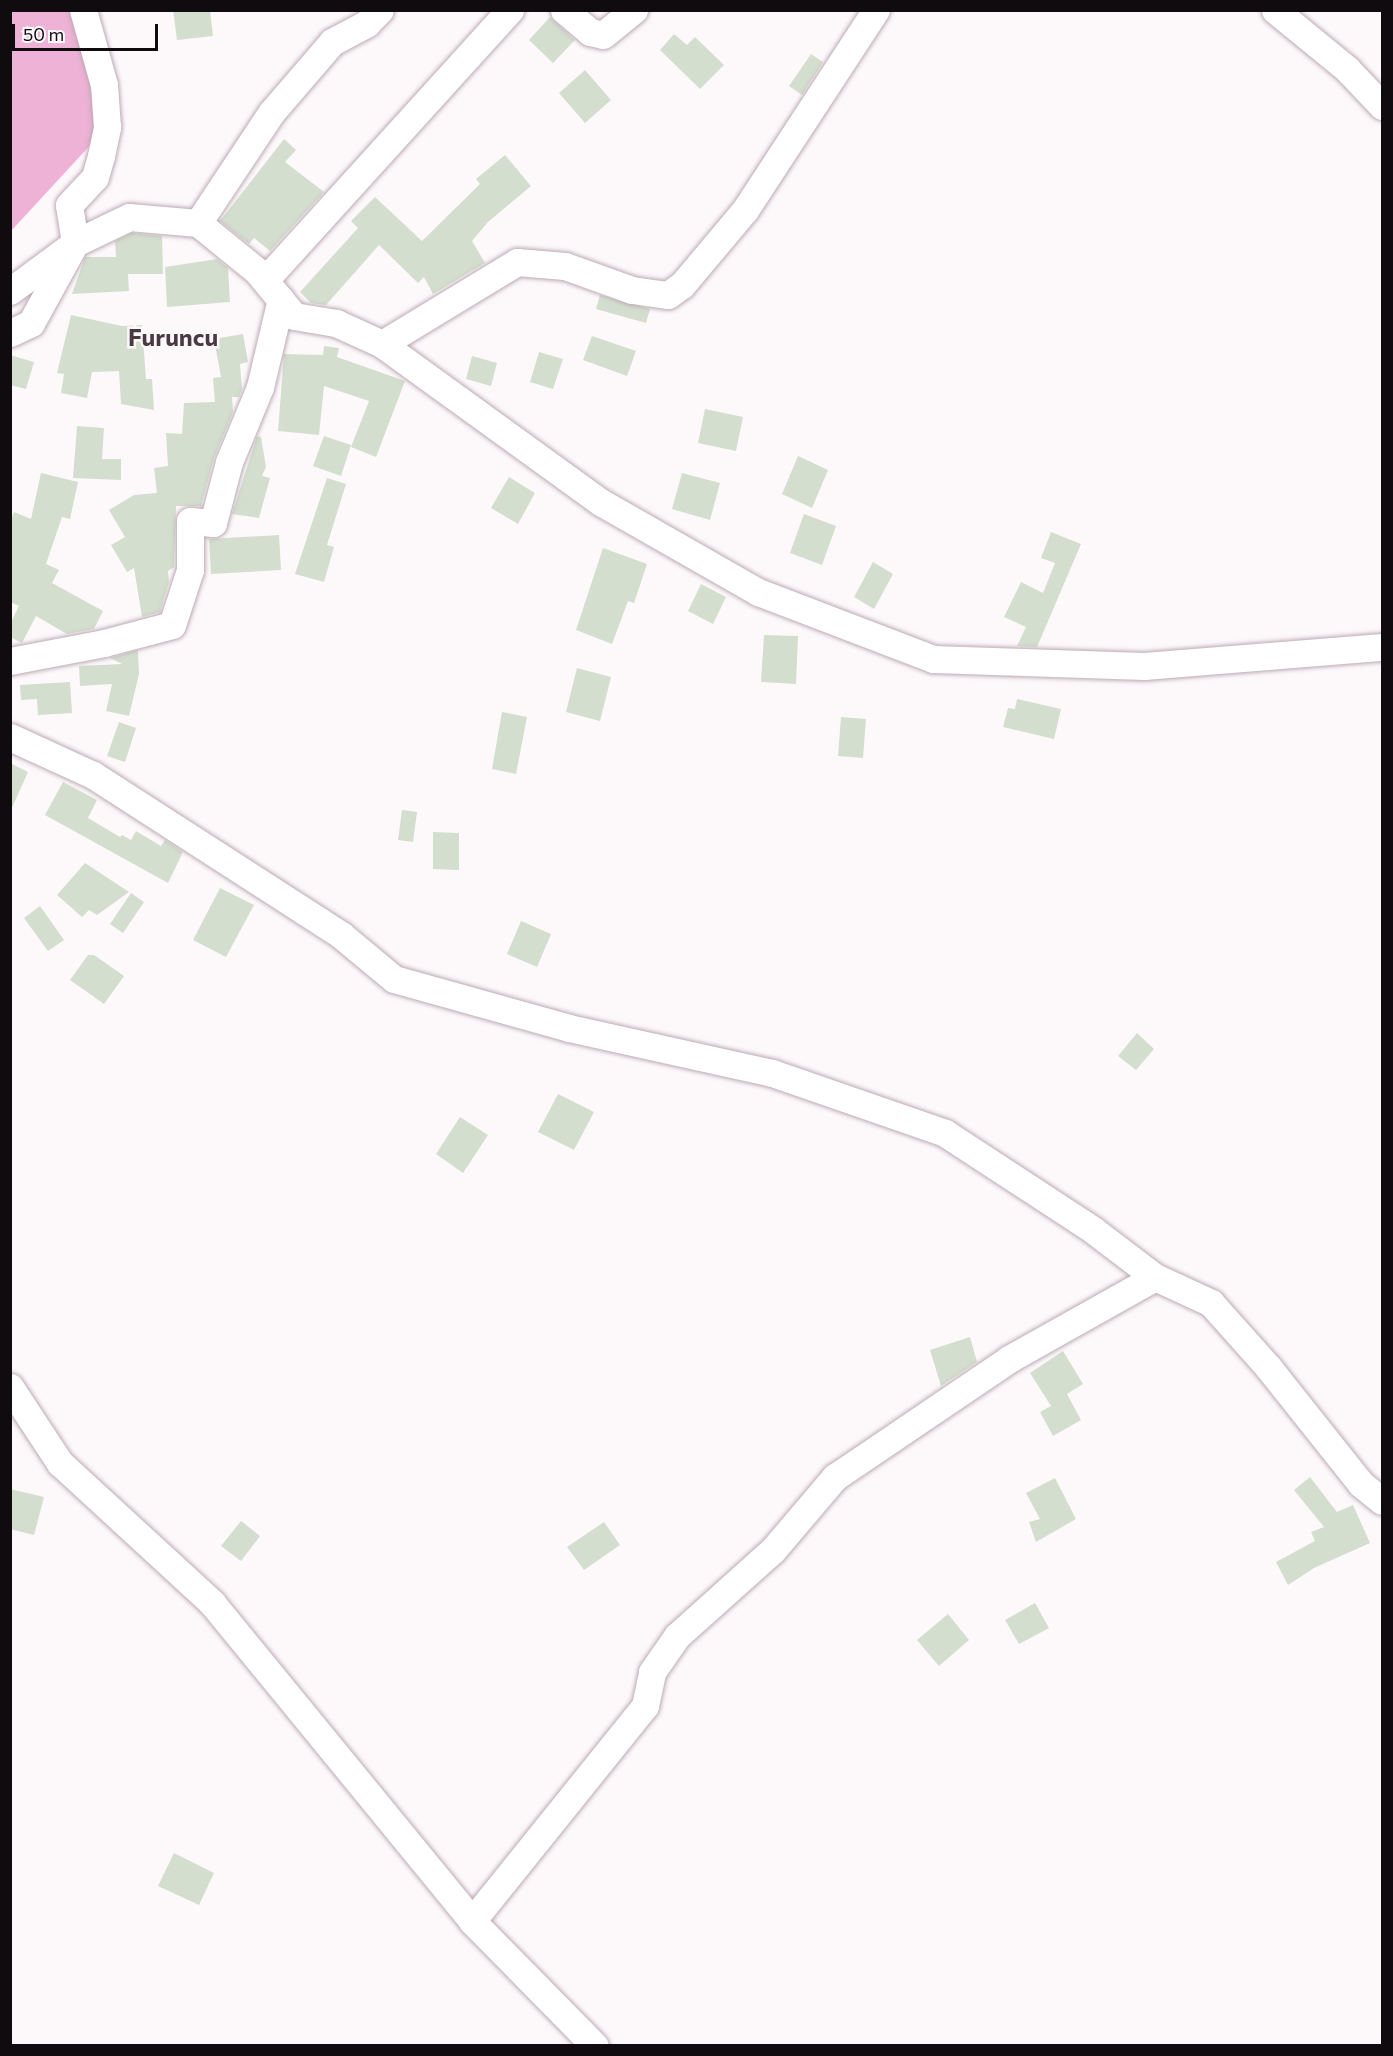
<!DOCTYPE html>
<style>
body{margin:0}
#map{position:relative;width:1393px;height:2056px;overflow:hidden;background:#fdf9fb;font-family:Commissioner,sans-serif}
div>[style]{position:absolute}
[style*='--x']{left:calc(var(--x)*1px);top:calc(var(--y)*1px);width:calc(var(--w)*1px);rotate:calc(var(--a)*1deg)}
.green>*{inset:0;background:#edb2d5}
.building>*{inset:0;background:#d3dece}
.roads{filter:drop-shadow(0 0 2px #bcaab4) drop-shadow(0 0 2px #bcaab4)}
.minor>*{height:27px;margin:-13.5px;padding:0 13.5px;transform-origin:13.5px;border-radius:13.5px;background:#fff}
span{translate:-50% -50%;white-space:nowrap;text-align:center;line-height:1.15;-webkit-text-stroke:5px #fdf9fb;paint-order:stroke}
.quarter-label{font-size:24px;color:#483942;font-weight:700}
.frame{position:absolute;inset:0;border:12px solid #100b0e;pointer-events:none}
.scale{position:absolute;left:12px;top:24px;width:146px;height:27px;box-sizing:border-box;border:3px solid #100b0e;border-top:0;padding-left:8px;font-size:18px;line-height:21px;white-space:nowrap;color:#100b0e;-webkit-text-stroke:4px #fdf9fb;paint-order:stroke}
</style>
<div id="map">
<div class="green">
<i style="clip-path:polygon(11px 11px,73px 11px,107px 127px,11px 231px)"></i>
</div>
<div class="building">
<i style="clip-path:polygon(173px 10px,210px 10px,213px 36px,177px 40px)"></i>
<i style="clip-path:polygon(550px 17px,575px 40px,553px 63px,529px 40px)"></i>
<i style="clip-path:polygon(674px 34px,687px 45px,695px 37px,724px 65px,700px 89px,660px 50px)"></i>
<i style="clip-path:polygon(811px 54px,823px 62px,802px 95px,789px 86px)"></i>
<i style="clip-path:polygon(585px 70px,611px 100px,585px 123px,559px 93px)"></i>
<i style="clip-path:polygon(284px 139px,296px 150px,285px 162px,324px 192px,270px 251px,254px 238px,249px 244px,220px 221px)"></i>
<i style="clip-path:polygon(505px 155px,531px 186px,488px 222px,472px 241px,485px 263px,433px 294px,424px 277px,418px 283px,379px 245px,326px 305px,311px 303px,300px 292px,358px 228px,351px 221px,375px 197px,422px 241px,480px 184px,476px 179px)"></i>
<i style="clip-path:polygon(132px 233px,162px 236px,163px 274px,128px 274px,129px 291px,72px 294px,85px 257px,116px 257px,115px 241px)"></i>
<i style="clip-path:polygon(217px 259px,228px 268px,230px 302px,167px 307px,165px 267px)"></i>
<i style="clip-path:polygon(600px 295px,650px 309px,646px 323px,596px 309px)"></i>
<i style="clip-path:polygon(71px 315px,122px 326px,142px 325px,146px 379px,152px 379px,154px 410px,121px 404px,119px 371px,92px 372px,87px 398px,61px 393px,64px 374px,57px 373px)"></i>
<i style="clip-path:polygon(243px 334px,248px 362px,240px 364px,242px 389px,239px 397px,232px 397px,233px 412px,214px 458px,201px 506px,176px 506px,174px 567px,168px 571px,169px 582px,160px 612px,142px 617px,134px 568px,127px 572px,111px 545px,125px 537px,109px 510px,134px 495px,157px 493px,154px 468px,168px 466px,166px 433px,182px 434px,184px 403px,215px 402px,213px 378px,221px 377px,214px 339px)"></i>
<i style="clip-path:polygon(592px 336px,636px 351px,627px 376px,583px 360px)"></i>
<i style="clip-path:polygon(324px 346px,339px 348px,337px 357px,405px 381px,376px 457px,351px 447px,369px 401px,324px 386px,319px 435px,278px 431px,284px 354px,323px 355px)"></i>
<i style="clip-path:polygon(539px 352px,563px 359px,553px 389px,530px 382px)"></i>
<i style="clip-path:polygon(10px 355px,34px 362px,26px 389px,10px 385px)"></i>
<i style="clip-path:polygon(472px 356px,497px 363px,491px 386px,466px 379px)"></i>
<i style="clip-path:polygon(705px 409px,743px 417px,736px 451px,698px 443px)"></i>
<i style="clip-path:polygon(77px 426px,104px 428px,102px 459px,121px 459px,121px 480px,73px 478px)"></i>
<i style="clip-path:polygon(257px 436px,261px 437px,266px 467px,262px 476px,270px 478px,259px 518px,232px 514px)"></i>
<i style="clip-path:polygon(324px 436px,351px 445px,341px 476px,313px 466px)"></i>
<i style="clip-path:polygon(798px 456px,828px 470px,812px 508px,782px 494px)"></i>
<i style="clip-path:polygon(41px 473px,78px 482px,70px 519px,62px 517px,46px 564px,59px 570px,52px 583px,103px 611px,94px 629px,67px 634px,36px 616px,22px 643px,10px 637px,10px 624px,19px 606px,10px 602px,10px 522px,14px 512px,31px 519px)"></i>
<i style="clip-path:polygon(682px 473px,720px 483px,710px 520px,672px 509px)"></i>
<i style="clip-path:polygon(509px 477px,535px 493px,518px 524px,491px 508px)"></i>
<i style="clip-path:polygon(327px 478px,346px 484px,327px 545px,334px 547px,324px 582px,295px 574px)"></i>
<i style="clip-path:polygon(804px 514px,836px 526px,822px 565px,790px 553px)"></i>
<i style="clip-path:polygon(1051px 532px,1081px 544px,1037px 647px,1017px 646px,1026px 627px,1004px 617px,1021px 582px,1043px 593px,1055px 563px,1041px 558px)"></i>
<i style="clip-path:polygon(279px 535px,281px 570px,211px 574px,209px 539px)"></i>
<i style="clip-path:polygon(603px 548px,647px 564px,634px 603px,628px 601px,612px 644px,576px 630px)"></i>
<i style="clip-path:polygon(873px 562px,893px 574px,874px 609px,854px 597px)"></i>
<i style="clip-path:polygon(701px 584px,726px 597px,713px 624px,688px 611px)"></i>
<i style="clip-path:polygon(764px 635px,798px 636px,796px 684px,761px 682px)"></i>
<i style="clip-path:polygon(138px 650px,139px 674px,129px 716px,106px 711px,112px 684px,80px 686px,79px 666px,122px 664px,110px 658px)"></i>
<i style="clip-path:polygon(577px 668px,611px 677px,600px 721px,566px 712px)"></i>
<i style="clip-path:polygon(70px 682px,72px 713px,38px 715px,37px 699px,21px 700px,20px 685px)"></i>
<i style="clip-path:polygon(1017px 699px,1061px 709px,1054px 739px,1003px 727px,1008px 708px,1015px 709px)"></i>
<i style="clip-path:polygon(502px 712px,527px 717px,516px 774px,492px 769px)"></i>
<i style="clip-path:polygon(841px 717px,866px 719px,863px 758px,838px 756px)"></i>
<i style="clip-path:polygon(119px 722px,136px 728px,125px 762px,107px 756px)"></i>
<i style="clip-path:polygon(10px 763px,28px 772px,10px 812px)"></i>
<i style="clip-path:polygon(63px 782px,97px 800px,88px 818px,120px 837px,122px 835px,131px 840px,136px 831px,161px 846px,165px 840px,183px 852px,168px 883px,45px 815px)"></i>
<i style="clip-path:polygon(402px 810px,417px 812px,413px 842px,398px 840px)"></i>
<i style="clip-path:polygon(433px 832px,459px 833px,459px 870px,433px 869px)"></i>
<i style="clip-path:polygon(85px 863px,129px 892px,97px 915px,89px 910px,82px 917px,57px 895px)"></i>
<i style="clip-path:polygon(220px 888px,254px 905px,226px 957px,193px 940px)"></i>
<i style="clip-path:polygon(131px 893px,144px 902px,123px 933px,110px 924px)"></i>
<i style="clip-path:polygon(40px 906px,64px 940px,48px 951px,24px 918px)"></i>
<i style="clip-path:polygon(521px 921px,551px 934px,537px 967px,507px 954px)"></i>
<i style="clip-path:polygon(88px 955px,94px 955px,124px 976px,104px 1004px,70px 980px)"></i>
<i style="clip-path:polygon(1137px 1033px,1154px 1049px,1136px 1070px,1118px 1056px)"></i>
<i style="clip-path:polygon(558px 1094px,594px 1112px,574px 1150px,538px 1132px)"></i>
<i style="clip-path:polygon(460px 1117px,488px 1135px,463px 1173px,436px 1154px)"></i>
<i style="clip-path:polygon(970px 1337px,977px 1362px,941px 1386px,930px 1350px)"></i>
<i style="clip-path:polygon(1063px 1351px,1083px 1384px,1067px 1394px,1081px 1420px,1053px 1436px,1040px 1412px,1051px 1406px,1030px 1373px)"></i>
<i style="clip-path:polygon(1310px 1477px,1337px 1512px,1353px 1505px,1370px 1543px,1314px 1568px,1288px 1585px,1276px 1562px,1315px 1541px,1311px 1532px,1324px 1527px,1294px 1490px)"></i>
<i style="clip-path:polygon(1055px 1478px,1076px 1519px,1036px 1542px,1029px 1522px,1040px 1519px,1026px 1493px)"></i>
<i style="clip-path:polygon(10px 1489px,44px 1497px,34px 1535px,10px 1529px)"></i>
<i style="clip-path:polygon(241px 1521px,260px 1536px,241px 1561px,221px 1546px)"></i>
<i style="clip-path:polygon(604px 1522px,620px 1545px,584px 1570px,567px 1547px)"></i>
<i style="clip-path:polygon(1035px 1603px,1049px 1628px,1019px 1644px,1005px 1620px)"></i>
<i style="clip-path:polygon(948px 1614px,969px 1640px,939px 1666px,917px 1640px)"></i>
<i style="clip-path:polygon(174px 1853px,214px 1873px,199px 1905px,158px 1886px)"></i>
</div>
<div class="roads">
<div class="minor">
<i style="--x:564;--y:10;--w:34;--a:40"></i>
<i style="--x:590;--y:32;--w:13;--a:13"></i>
<i style="--x:603;--y:35;--w:40;--a:-39"></i>
<i style="--x:1275;--y:10;--w:93;--a:39.3"></i>
<i style="--x:1347;--y:69;--w:51;--a:46.6"></i>
<i style="--x:198;--y:223;--w:132;--a:-56.4"></i>
<i style="--x:271;--y:113;--w:94;--a:-49.3"></i>
<i style="--x:332;--y:42;--w:40;--a:-28"></i>
<i style="--x:367;--y:23;--w:18;--a:-45"></i>
<i style="--x:265;--y:280;--w:365;--a:-47.8"></i>
<i style="--x:10;--y:291;--w:81;--a:-36.4"></i>
<i style="--x:75;--y:243;--w:60;--a:-25.7"></i>
<i style="--x:129;--y:217;--w:69;--a:5"></i>
<i style="--x:198;--y:223;--w:76;--a:39.1"></i>
<i style="--x:257;--y:271;--w:58;--a:50.6"></i>
<i style="--x:294;--y:316;--w:43;--a:9.5"></i>
<i style="--x:336;--y:323;--w:51;--a:24.5"></i>
<i style="--x:382;--y:344;--w:271;--a:35.9"></i>
<i style="--x:602;--y:503;--w:180;--a:29.7"></i>
<i style="--x:758;--y:592;--w:187;--a:20.9"></i>
<i style="--x:933;--y:659;--w:211;--a:1.9"></i>
<i style="--x:1144;--y:666;--w:239;--a:-4.6"></i>
<i style="--x:10;--y:333;--w:23;--a:-25"></i>
<i style="--x:31;--y:323;--w:91;--a:-61.2"></i>
<i style="--x:75;--y:243;--w:38;--a:-99"></i>
<i style="--x:69;--y:205;--w:38;--a:-47"></i>
<i style="--x:95;--y:177;--w:22;--a:-74"></i>
<i style="--x:101;--y:156;--w:30;--a:-78"></i>
<i style="--x:107;--y:127;--w:42;--a:-94.1"></i>
<i style="--x:104;--y:85;--w:78;--a:-105.6"></i>
<i style="--x:382;--y:344;--w:158;--a:-31.3"></i>
<i style="--x:517;--y:262;--w:48;--a:4.8"></i>
<i style="--x:565;--y:266;--w:71;--a:19.7"></i>
<i style="--x:632;--y:290;--w:36;--a:8"></i>
<i style="--x:668;--y:295;--w:17;--a:-36"></i>
<i style="--x:682;--y:285;--w:98;--a:-50"></i>
<i style="--x:745;--y:210;--w:239;--a:-56.8"></i>
<i style="--x:10;--y:661;--w:96;--a:-10.8"></i>
<i style="--x:104;--y:643;--w:70;--a:-14.8"></i>
<i style="--x:172;--y:625;--w:58;--a:-71.9"></i>
<i style="--x:190;--y:570;--w:49;--a:-90"></i>
<i style="--x:190;--y:521;--w:23;--a:5"></i>
<i style="--x:213;--y:523;--w:63;--a:-75.3"></i>
<i style="--x:229;--y:462;--w:81;--a:-67.5"></i>
<i style="--x:260;--y:387;--w:90;--a:-76.6"></i>
<i style="--x:10;--y:737;--w:91;--a:24.6"></i>
<i style="--x:93;--y:775;--w:295;--a:32.8"></i>
<i style="--x:341;--y:935;--w:69;--a:39.7"></i>
<i style="--x:394;--y:979;--w:182;--a:15.6"></i>
<i style="--x:569;--y:1028;--w:208;--a:12.5"></i>
<i style="--x:772;--y:1073;--w:183;--a:19.1"></i>
<i style="--x:945;--y:1133;--w:177;--a:33.2"></i>
<i style="--x:1093;--y:1230;--w:78;--a:37.2"></i>
<i style="--x:1155;--y:1277;--w:62;--a:24.9"></i>
<i style="--x:1211;--y:1303;--w:86;--a:48.3"></i>
<i style="--x:1268;--y:1367;--w:149;--a:51.5"></i>
<i style="--x:1361;--y:1484;--w:27;--a:39"></i>
<i style="--x:10;--y:1387;--w:91;--a:56.7"></i>
<i style="--x:60;--y:1463;--w:207;--a:42.6"></i>
<i style="--x:212;--y:1603;--w:411;--a:50.7"></i>
<i style="--x:472;--y:1921;--w:175;--a:45.5"></i>
<i style="--x:472;--y:1921;--w:276;--a:-51.2"></i>
<i style="--x:645;--y:1706;--w:35;--a:-78"></i>
<i style="--x:652;--y:1672;--w:44;--a:-55.2"></i>
<i style="--x:677;--y:1636;--w:129;--a:-41.9"></i>
<i style="--x:773;--y:1550;--w:96;--a:-49.7"></i>
<i style="--x:835;--y:1477;--w:210;--a:-34.1"></i>
<i style="--x:1009;--y:1359;--w:167;--a:-29.3"></i>
</div>
</div>
<div class="quarter-label">
<span style="left:173px;top:337px">Furuncu</span>
</div>
<div class="frame"></div>
<div class="scale">50 m</div>
</div>
